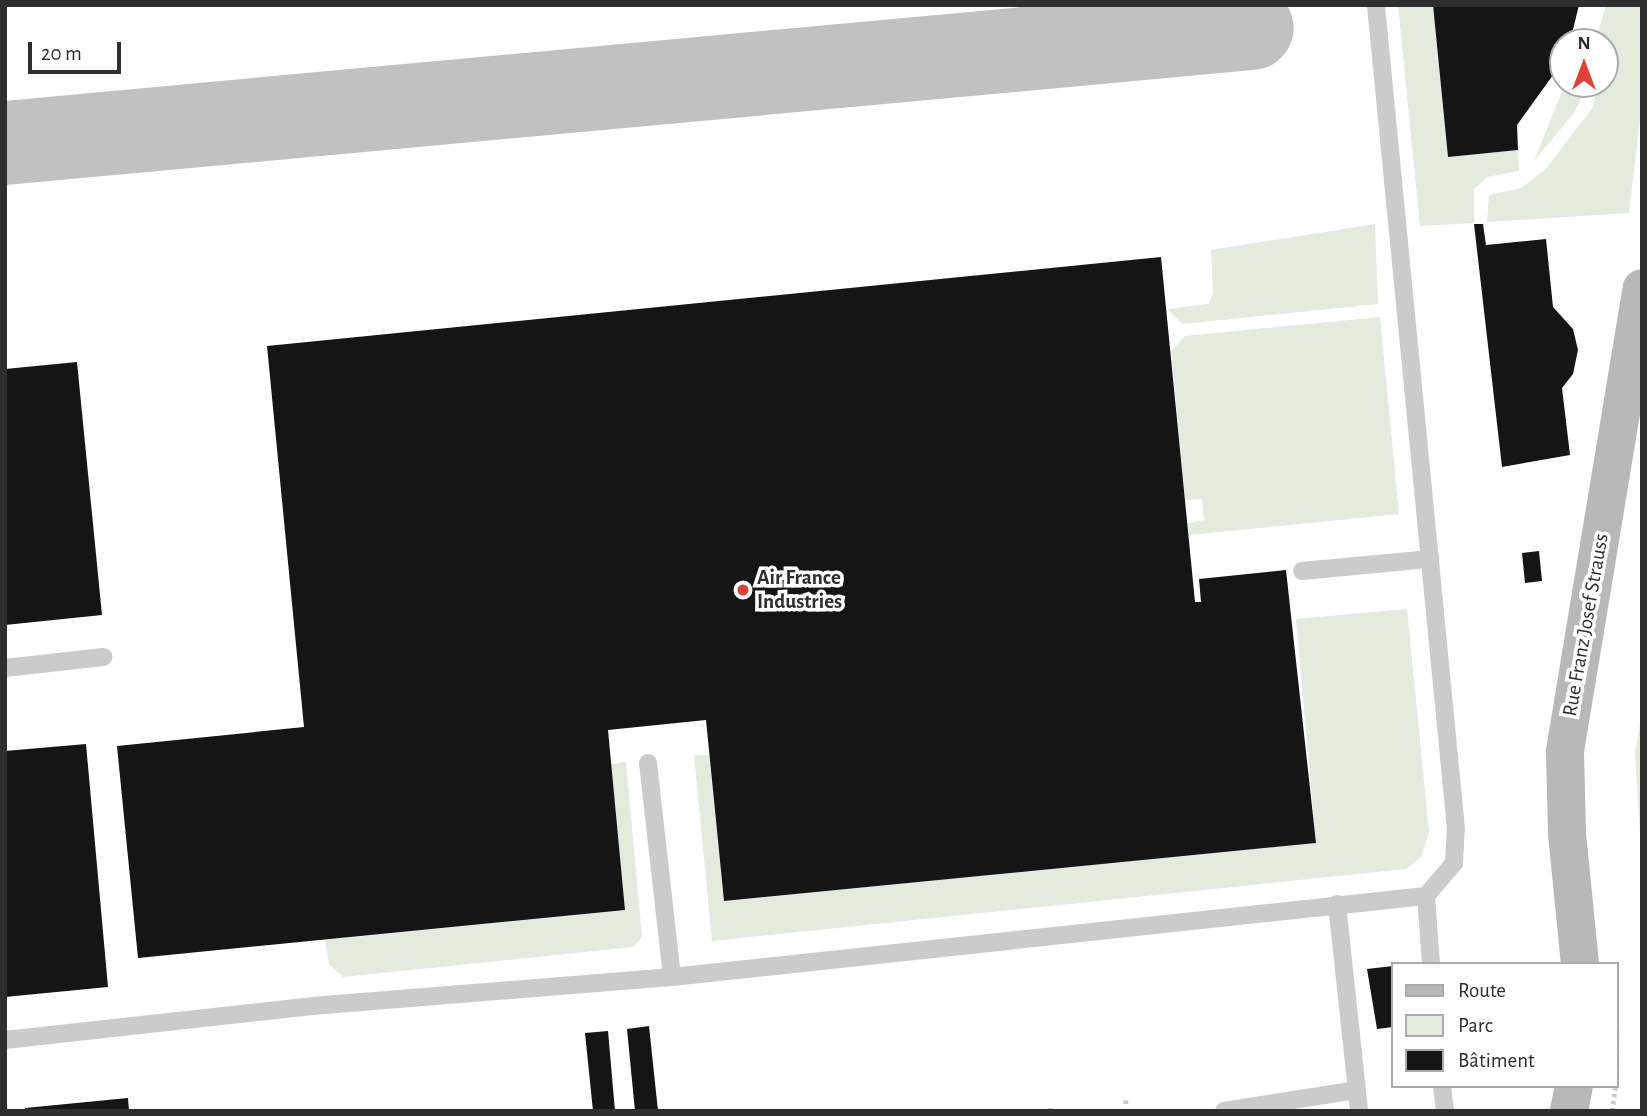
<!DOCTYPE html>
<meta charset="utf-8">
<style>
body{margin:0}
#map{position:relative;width:1647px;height:1116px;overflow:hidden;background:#fff;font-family:"Alegreya Sans",sans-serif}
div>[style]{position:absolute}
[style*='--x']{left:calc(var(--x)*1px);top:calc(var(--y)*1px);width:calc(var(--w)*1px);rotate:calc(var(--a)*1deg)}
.green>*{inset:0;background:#e2ebdc}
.taxiway>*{height:84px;margin:-42px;padding:0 42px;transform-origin:42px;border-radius:42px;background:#c1c1c1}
.building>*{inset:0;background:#151515}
.path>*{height:4.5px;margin-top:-2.25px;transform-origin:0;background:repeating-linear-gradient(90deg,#cbcbcb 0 3.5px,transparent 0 7px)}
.lane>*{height:18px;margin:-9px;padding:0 9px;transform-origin:9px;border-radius:9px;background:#cbcbcb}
.secondary>*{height:38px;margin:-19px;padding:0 19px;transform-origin:19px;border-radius:19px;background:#b8b8b8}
.dots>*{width:19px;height:19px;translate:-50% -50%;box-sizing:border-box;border:4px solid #fff;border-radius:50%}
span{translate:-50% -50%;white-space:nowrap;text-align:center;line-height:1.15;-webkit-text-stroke:7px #fff;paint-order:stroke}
.poi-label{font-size:21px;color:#2e2e2e;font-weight:700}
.left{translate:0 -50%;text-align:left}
.street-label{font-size:21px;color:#2e2e2e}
.frame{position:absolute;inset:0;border:7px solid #2e2e2e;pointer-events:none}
.legend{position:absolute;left:1391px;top:962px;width:228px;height:126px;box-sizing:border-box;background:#fff;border:2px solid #ababab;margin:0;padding:9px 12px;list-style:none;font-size:21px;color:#2e2e2e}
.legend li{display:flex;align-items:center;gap:14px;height:35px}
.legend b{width:35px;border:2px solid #ababab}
.north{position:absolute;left:1549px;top:28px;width:70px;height:70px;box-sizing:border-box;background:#fff;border:2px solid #ababab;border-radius:50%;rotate:0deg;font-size:19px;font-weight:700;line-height:28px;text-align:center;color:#2e2e2e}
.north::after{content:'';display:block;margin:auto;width:24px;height:32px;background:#df4136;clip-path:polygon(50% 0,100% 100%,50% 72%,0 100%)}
.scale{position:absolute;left:28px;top:42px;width:93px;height:32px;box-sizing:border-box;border:4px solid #2e2e2e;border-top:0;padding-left:9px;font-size:21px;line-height:24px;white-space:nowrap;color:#2e2e2e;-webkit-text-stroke:5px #fff;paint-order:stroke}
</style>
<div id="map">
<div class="green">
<i style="clip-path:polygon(1398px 5px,1433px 5px,1448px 157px,1518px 150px,1519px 171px,1487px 177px,1474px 189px,1474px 223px,1420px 226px)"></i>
<i style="clip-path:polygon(1606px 5px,1642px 5px,1642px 102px,1629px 213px,1487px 222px,1489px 195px,1521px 188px,1545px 170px,1593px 107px,1598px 84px,1605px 84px,1605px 42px,1598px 42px,1598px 32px)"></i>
<i style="clip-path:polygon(1565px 84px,1585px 84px,1583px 95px,1574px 113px,1534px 161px)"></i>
<i style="clip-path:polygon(1375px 224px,1378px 304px,1182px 324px,1167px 309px,1209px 304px,1213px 293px,1211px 250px)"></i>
<i style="clip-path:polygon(1380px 317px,1399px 514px,1189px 535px,1188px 523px,1204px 520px,1202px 499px,1185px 500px,1171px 351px,1185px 336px)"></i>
<i style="clip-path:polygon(1407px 609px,1429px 832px,1421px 857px,1406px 869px,712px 941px,694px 755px,709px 755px,724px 901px,1316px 843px,1296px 619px)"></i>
<i style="clip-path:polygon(1642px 712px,1642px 870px,1635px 753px)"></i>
<i style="clip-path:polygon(626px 762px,642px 937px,633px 947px,343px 977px,329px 964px,325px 940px,625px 910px,611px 764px)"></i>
</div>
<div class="taxiway">
<i style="--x:5;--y:143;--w:1252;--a:-5.27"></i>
</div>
<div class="building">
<i style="clip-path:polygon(1433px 5px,1579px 5px,1570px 42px,1563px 42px,1561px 64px,1517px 125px,1518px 150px,1448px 157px)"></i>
<i style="clip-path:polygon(1474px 224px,1483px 224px,1486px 245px,1546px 239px,1553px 307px,1573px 329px,1578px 350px,1573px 374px,1562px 388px,1570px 455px,1502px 467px)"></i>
<i style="clip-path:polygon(1161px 257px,1195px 602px,1201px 602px,1199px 579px,1286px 570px,1316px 843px,724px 901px,706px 720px,608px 730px,625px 910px,138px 958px,117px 746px,304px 727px,267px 346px)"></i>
<i style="clip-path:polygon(77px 362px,102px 615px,5px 625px,5px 369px)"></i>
<i style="clip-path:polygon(1539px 551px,1542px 581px,1525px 583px,1522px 553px)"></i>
<i style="clip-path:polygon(86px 744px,108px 987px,5px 997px,5px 751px)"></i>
<i style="clip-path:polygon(1393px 966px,1393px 1027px,1377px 1029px,1367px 969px)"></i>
<i style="clip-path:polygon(649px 1026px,658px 1111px,635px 1111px,627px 1029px)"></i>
<i style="clip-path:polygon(608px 1031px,615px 1111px,593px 1111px,585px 1033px)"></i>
<i style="clip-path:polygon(128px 1098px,129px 1111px,25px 1111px,25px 1108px)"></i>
</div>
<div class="path">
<i style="--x:1617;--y:1029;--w:40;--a:90"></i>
<i style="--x:1126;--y:1100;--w:4;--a:90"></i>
<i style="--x:1050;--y:1111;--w:4;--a:-76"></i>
<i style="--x:1612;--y:1111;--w:25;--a:-83"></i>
</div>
<div class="lane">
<i style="--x:1302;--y:571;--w:129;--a:-5.4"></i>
<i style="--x:5;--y:668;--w:99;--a:-6.4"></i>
<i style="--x:648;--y:763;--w:215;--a:83.6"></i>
<i style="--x:1426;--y:896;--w:68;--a:85.8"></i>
<i style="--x:1337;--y:904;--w:208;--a:83.9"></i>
<i style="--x:5;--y:1040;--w:309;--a:-6.3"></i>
<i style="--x:312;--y:1006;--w:361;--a:-4.6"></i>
<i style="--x:672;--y:977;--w:758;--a:-6.13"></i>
<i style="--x:1426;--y:896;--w:43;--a:-49.7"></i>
<i style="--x:1454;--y:863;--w:34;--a:-87"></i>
<i style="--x:1456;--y:829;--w:828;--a:-95.55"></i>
<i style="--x:1442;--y:1086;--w:25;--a:83"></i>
<i style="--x:1224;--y:1111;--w:134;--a:-9"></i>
</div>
<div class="secondary">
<i style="--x:1580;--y:964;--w:132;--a:-95.7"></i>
<i style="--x:1567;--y:833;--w:82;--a:-91.4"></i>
<i style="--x:1565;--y:751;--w:469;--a:-80.6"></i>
<i style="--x:1569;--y:1111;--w:25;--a:-79"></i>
</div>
<div class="dots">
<i style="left:743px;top:590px;background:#df4136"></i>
</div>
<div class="poi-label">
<span class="left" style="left:757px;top:590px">Air France<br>Industries</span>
</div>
<div class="street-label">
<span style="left:1586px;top:625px;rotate:-80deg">Rue Franz Josef Strauss</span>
</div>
<div class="frame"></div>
<ul class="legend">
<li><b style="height:9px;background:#b8b8b8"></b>Route</li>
<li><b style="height:19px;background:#e2ebdc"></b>Parc</li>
<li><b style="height:19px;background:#151515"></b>Bâtiment</li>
</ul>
<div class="north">N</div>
<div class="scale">20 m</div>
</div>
